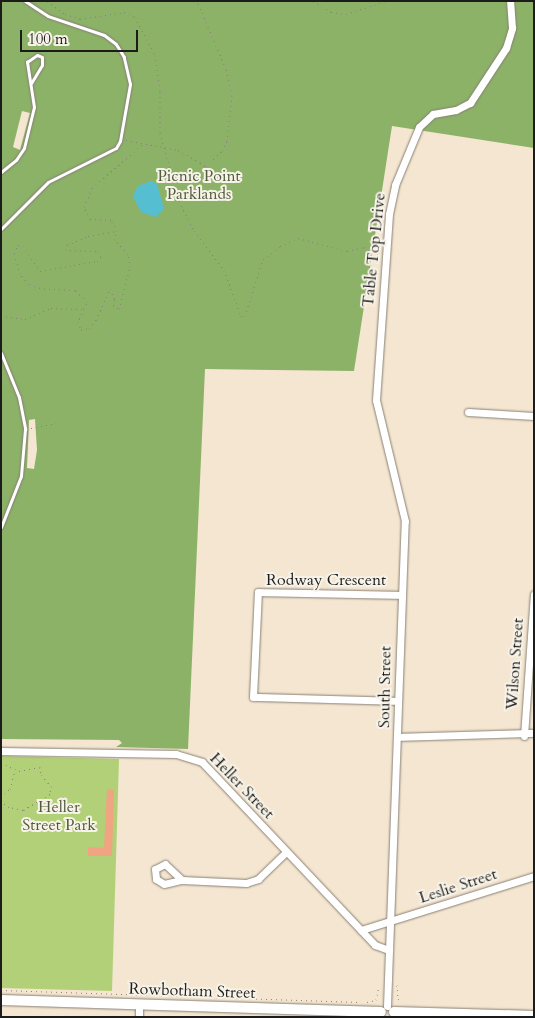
<!DOCTYPE html>
<style>
body{margin:0}
#map{position:relative;width:535px;height:1018px;overflow:hidden;background:#f5e6d1;font-family:Cardo,serif}
div>[style]{position:absolute}
[style*='--x']{left:calc(var(--x)*1px);top:calc(var(--y)*1px);width:calc(var(--w)*1px);rotate:calc(var(--a)*1deg)}
.green>*{inset:0;background:#b1d078}
.forest>*{inset:0;background:#8cb268}
.water>*{inset:0;background:#55bed1}
.building>*{inset:0;background:#f0a482}
.path>*{height:1px;margin-top:-0.5px;transform-origin:0;background:repeating-linear-gradient(90deg,#888176 0 1px,transparent 0 5px)}
.roads{filter:drop-shadow(0 0 1px #888176) drop-shadow(0 0 1px #888176)}
.lane>*{height:3px;margin:-1.5px;padding:0 1.5px;transform-origin:1.5px;border-radius:1.5px;background:#fff}
.street>*{height:7px;margin:-3.5px;padding:0 3.5px;transform-origin:3.5px;border-radius:3.5px;background:#fff}
.secondary>*{height:10px;margin:-5px;padding:0 5px;transform-origin:5px;border-radius:5px;background:#fff}
span{translate:-50% -50%;white-space:nowrap;text-align:center;line-height:1.15;-webkit-text-stroke:4px #f7f3e8;paint-order:stroke}
.park-label{font-size:16px;color:#505b3c}
.street-label{font-size:16px;color:#1c1c1c}
.frame{position:absolute;inset:0;border:2px solid #1c1c1c;pointer-events:none}
.scale{position:absolute;left:20px;top:30px;width:118px;height:22px;box-sizing:border-box;border:2px solid #1c1c1c;border-top:0;padding-left:6px;font-size:15px;line-height:18px;white-space:nowrap;color:#1c1c1c;-webkit-text-stroke:4px #f7f3e8;paint-order:stroke}
</style>
<div id="map">
<div class="green">
<i style="clip-path:polygon(1px 756px,119px 759px,112px 991px,1px 988px)"></i>
</div>
<div class="forest">
<i style="clip-path:polygon(evenodd,1px 1px,534px 1px,534px 148px,392px 126px,354px 371px,205px 369px,188px 749px,116px 747px,122px 743px,119px 740px,1px 739px,1px 1px,22px 111px,30px 113px,20px 150px,13px 147px,22px 111px,1px 1px,35px 419px,37px 450px,34px 469px,27px 468px,29px 420px,35px 419px)"></i>
</div>
<div class="water">
<i style="clip-path:polygon(151px 181px,157px 184px,164px 209px,156px 217px,141px 212px,133px 196px,138px 186px)"></i>
</div>
<div class="building">
<i style="clip-path:polygon(107px 789px,114px 790px,112px 856px,88px 856px,88px 847px,104px 848px)"></i>
</div>
<div class="path">
<i style="--x:47;--y:1;--w:22;--a:36"></i>
<i style="--x:65;--y:14;--w:16;--a:18"></i>
<i style="--x:80;--y:19;--w:45;--a:-9"></i>
<i style="--x:124;--y:12;--w:12;--a:24"></i>
<i style="--x:135;--y:17;--w:43;--a:62.2"></i>
<i style="--x:155;--y:55;--w:36;--a:82"></i>
<i style="--x:160;--y:91;--w:42;--a:90"></i>
<i style="--x:160;--y:133;--w:71;--a:74.4"></i>
<i style="--x:179;--y:201;--w:34;--a:63"></i>
<i style="--x:194;--y:231;--w:49;--a:52.4"></i>
<i style="--x:224;--y:270;--w:49;--a:69.7"></i>
<i style="--x:241;--y:316;--w:4;--a:0"></i>
<i style="--x:245;--y:316;--w:60;--a:-72.5"></i>
<i style="--x:263;--y:259;--w:21;--a:-37"></i>
<i style="--x:280;--y:246;--w:20;--a:-24"></i>
<i style="--x:298;--y:238;--w:51;--a:14.9"></i>
<i style="--x:347;--y:251;--w:17;--a:-13"></i>
<i style="--x:364;--y:247;--w:16;--a:27"></i>
<i style="--x:313;--y:1;--w:21;--a:31"></i>
<i style="--x:331;--y:12;--w:15;--a:8"></i>
<i style="--x:346;--y:14;--w:42;--a:-18"></i>
<i style="--x:126;--y:140;--w:53;--a:10.9"></i>
<i style="--x:178;--y:150;--w:32;--a:30"></i>
<i style="--x:206;--y:166;--w:22;--a:-43"></i>
<i style="--x:222;--y:151;--w:11;--a:-63"></i>
<i style="--x:227;--y:141;--w:46;--a:-83.8"></i>
<i style="--x:232;--y:95;--w:27;--a:-103"></i>
<i style="--x:226;--y:69;--w:74;--a:-113.1"></i>
<i style="--x:84;--y:309;--w:14;--a:115"></i>
<i style="--x:78;--y:322;--w:9;--a:69"></i>
<i style="--x:81;--y:330;--w:8;--a:-14"></i>
<i style="--x:89;--y:328;--w:11;--a:-49"></i>
<i style="--x:96;--y:320;--w:34;--a:-66"></i>
<i style="--x:110;--y:289;--w:12;--a:66"></i>
<i style="--x:115;--y:300;--w:5;--a:112"></i>
<i style="--x:113;--y:305;--w:7;--a:34"></i>
<i style="--x:119;--y:309;--w:43;--a:-75.3"></i>
<i style="--x:130;--y:267;--w:13;--a:-99"></i>
<i style="--x:128;--y:254;--w:19;--a:-133"></i>
<i style="--x:115;--y:240;--w:8;--a:-83"></i>
<i style="--x:1;--y:316;--w:24;--a:7"></i>
<i style="--x:25;--y:319;--w:28;--a:-23"></i>
<i style="--x:51;--y:308;--w:33;--a:2"></i>
<i style="--x:84;--y:309;--w:8;--a:-67"></i>
<i style="--x:87;--y:302;--w:17;--a:-135"></i>
<i style="--x:75;--y:290;--w:35;--a:-177"></i>
<i style="--x:40;--y:288;--w:12;--a:-160"></i>
<i style="--x:29;--y:284;--w:13;--a:-132"></i>
<i style="--x:20;--y:274;--w:22;--a:-106"></i>
<i style="--x:14;--y:253;--w:9;--a:-63"></i>
<i style="--x:18;--y:245;--w:5;--a:11"></i>
<i style="--x:23;--y:246;--w:30;--a:56"></i>
<i style="--x:40;--y:271;--w:58;--a:-10"></i>
<i style="--x:97;--y:261;--w:6;--a:-51"></i>
<i style="--x:101;--y:256;--w:7;--a:-135"></i>
<i style="--x:96;--y:251;--w:30;--a:-178"></i>
<i style="--x:66;--y:250;--w:5;--a:-79"></i>
<i style="--x:67;--y:245;--w:23;--a:-23"></i>
<i style="--x:88;--y:236;--w:29;--a:-10"></i>
<i style="--x:117;--y:231;--w:13;--a:-119"></i>
<i style="--x:111;--y:220;--w:21;--a:-177"></i>
<i style="--x:90;--y:219;--w:13;--a:-117"></i>
<i style="--x:84;--y:207;--w:21;--a:-67"></i>
<i style="--x:92;--y:188;--w:67;--a:-40.8"></i>
<i style="--x:31;--y:428;--w:25;--a:-11"></i>
<i style="--x:1;--y:763;--w:20;--a:24"></i>
<i style="--x:19;--y:771;--w:21;--a:-11"></i>
<i style="--x:40;--y:767;--w:8;--a:83"></i>
<i style="--x:41;--y:775;--w:15;--a:48"></i>
<i style="--x:51;--y:786;--w:8;--a:97"></i>
<i style="--x:50;--y:794;--w:31;--a:149"></i>
<i style="--x:23;--y:810;--w:14;--a:-168"></i>
<i style="--x:9;--y:807;--w:10;--a:-143"></i>
<i style="--x:1;--y:797;--w:12;--a:-42"></i>
<i style="--x:10;--y:789;--w:20;--a:-75"></i>
<i style="--x:397;--y:985;--w:14;--a:86"></i>
<i style="--x:398;--y:999;--w:5;--a:37"></i>
<i style="--x:1;--y:990;--w:359;--a:1.9"></i>
<i style="--x:367;--y:1002;--w:9;--a:-13"></i>
<i style="--x:376;--y:1000;--w:14;--a:-78"></i>
</div>
<div class="roads">
<div class="lane">
<i style="--x:1;--y:172;--w:19;--a:-39"></i>
<i style="--x:16;--y:160;--w:14;--a:-56"></i>
<i style="--x:24;--y:148;--w:42;--a:-76.3"></i>
<i style="--x:34;--y:107;--w:46;--a:-98.8"></i>
<i style="--x:27;--y:62;--w:12;--a:-35"></i>
<i style="--x:37;--y:55;--w:5;--a:22"></i>
<i style="--x:42;--y:57;--w:8;--a:90"></i>
<i style="--x:42;--y:65;--w:21;--a:121"></i>
<i style="--x:1;--y:229;--w:66;--a:-45"></i>
<i style="--x:48;--y:182;--w:76;--a:-26.6"></i>
<i style="--x:116;--y:148;--w:8;--a:-60"></i>
<i style="--x:120;--y:141;--w:58;--a:-80"></i>
<i style="--x:130;--y:84;--w:28;--a:-103"></i>
<i style="--x:124;--y:57;--w:15;--a:-122"></i>
<i style="--x:116;--y:44;--w:15;--a:-143"></i>
<i style="--x:104;--y:35;--w:59;--a:-161.3"></i>
<i style="--x:48;--y:16;--w:27;--a:-147"></i>
<i style="--x:1;--y:353;--w:48;--a:67.8"></i>
<i style="--x:19;--y:397;--w:33;--a:79"></i>
<i style="--x:25;--y:429;--w:47;--a:94.9"></i>
<i style="--x:21;--y:476;--w:55;--a:111.4"></i>
</div>
<div class="street">
<i style="--x:468;--y:412;--w:66;--a:3.5"></i>
<i style="--x:398;--y:701;--w:145;--a:-178.4"></i>
<i style="--x:253;--y:697;--w:105;--a:-87.3"></i>
<i style="--x:258;--y:592;--w:144;--a:1.2"></i>
<i style="--x:524;--y:736;--w:142;--a:-86"></i>
<i style="--x:398;--y:737;--w:136;--a:-1.7"></i>
<i style="--x:1;--y:751;--w:175;--a:1"></i>
<i style="--x:176;--y:754;--w:27;--a:17"></i>
<i style="--x:202;--y:762;--w:252;--a:46.6"></i>
<i style="--x:375;--y:945;--w:15;--a:20"></i>
<i style="--x:182;--y:880;--w:23;--a:-137"></i>
<i style="--x:165;--y:864;--w:11;--a:153"></i>
<i style="--x:155;--y:869;--w:10;--a:84"></i>
<i style="--x:156;--y:879;--w:9;--a:32"></i>
<i style="--x:164;--y:884;--w:18;--a:-13"></i>
<i style="--x:182;--y:880;--w:64;--a:2.7"></i>
<i style="--x:246;--y:883;--w:13;--a:-18"></i>
<i style="--x:258;--y:879;--w:39;--a:-44"></i>
<i style="--x:361;--y:930;--w:181;--a:-17.3"></i>
<i style="--x:387;--y:1006;--w:485;--a:-87.9"></i>
<i style="--x:405;--y:521;--w:124;--a:-103.5"></i>
<i style="--x:376;--y:400;--w:186;--a:-86"></i>
<i style="--x:389;--y:214;--w:30;--a:-78"></i>
<i style="--x:395;--y:185;--w:63;--a:-67.5"></i>
<i style="--x:419;--y:127;--w:19;--a:-43"></i>
<i style="--x:433;--y:114;--w:23;--a:-10"></i>
<i style="--x:456;--y:110;--w:16;--a:-27"></i>
<i style="--x:470;--y:103;--w:66;--a:-56.8"></i>
<i style="--x:506;--y:48;--w:21;--a:-73"></i>
<i style="--x:512;--y:28;--w:27;--a:-94"></i>
<i style="--x:139;--y:1017;--w:12;--a:-90"></i>
</div>
<div class="secondary">
<i style="--x:1;--y:1000;--w:380;--a:1.8"></i>
<i style="--x:394;--y:1012;--w:140;--a:1.6"></i>
</div>
</div>
<div class="park-label">
<span style="left:199px;top:185px">Picnic Point<br>Parklands</span>
<span style="left:59px;top:816px">Heller<br>Street Park</span>
</div>
<div class="street-label">
<span style="left:374px;top:250px;rotate:-84deg">Table Top Drive</span>
<span style="left:326px;top:580px">Rodway Crescent</span>
<span style="left:515px;top:664px;rotate:-86deg">Wilson Street</span>
<span style="left:385px;top:687px;rotate:-89deg">South Street</span>
<span style="left:242px;top:786px;rotate:46deg">Heller Street</span>
<span style="left:458px;top:886px;rotate:-18deg">Leslie Street</span>
<span style="left:192px;top:991px;rotate:2deg">Rowbotham Street</span>
</div>
<div class="frame"></div>
<div class="scale">100 m</div>
</div>
